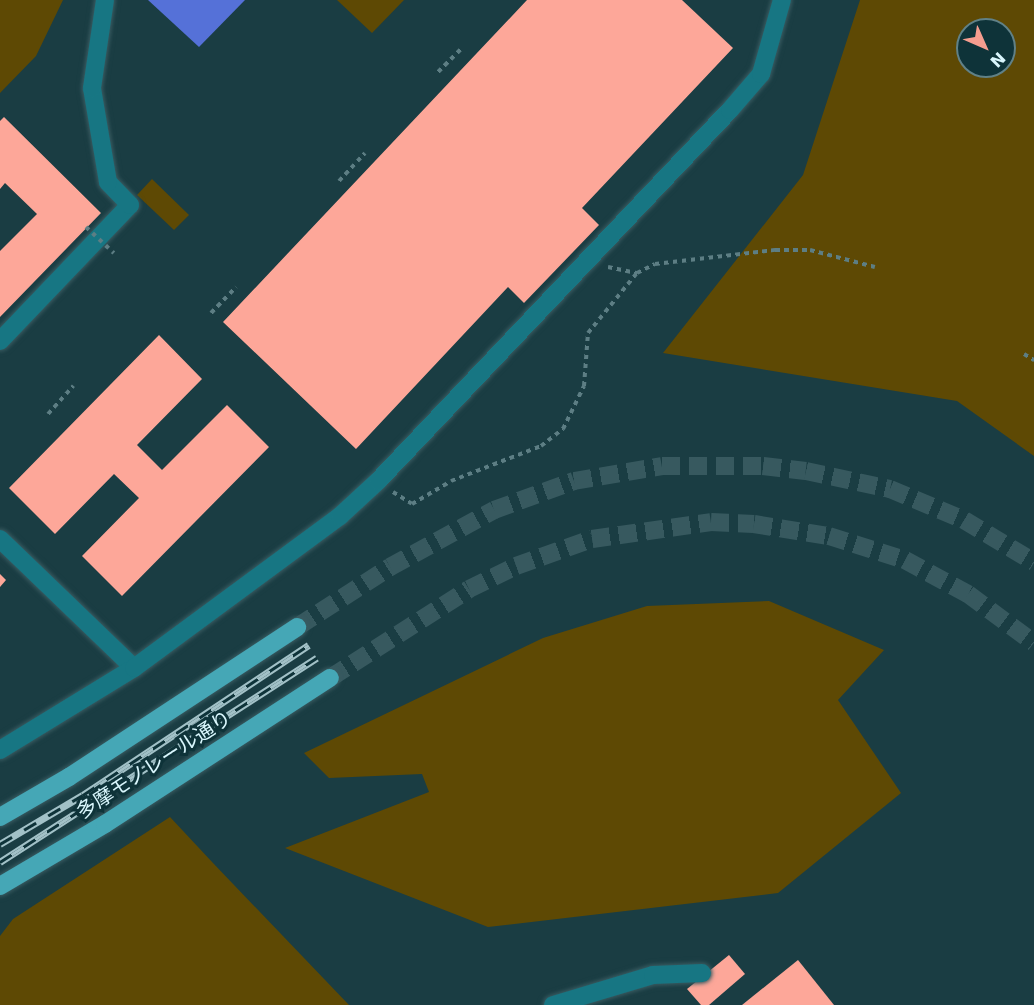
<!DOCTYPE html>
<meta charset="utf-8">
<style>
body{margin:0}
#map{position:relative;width:1034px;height:1005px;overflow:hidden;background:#1a3d43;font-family:"DejaVu Sans","Noto Sans JP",sans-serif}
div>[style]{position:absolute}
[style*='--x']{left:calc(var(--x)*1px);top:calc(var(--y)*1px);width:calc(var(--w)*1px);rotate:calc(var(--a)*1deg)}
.green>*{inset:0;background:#5e4904}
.water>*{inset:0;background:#5571d8}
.building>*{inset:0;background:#fda799}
.major-tunnel>*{height:18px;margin-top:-9px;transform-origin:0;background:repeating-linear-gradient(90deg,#37595f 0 18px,transparent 0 27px)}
.path>*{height:4px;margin-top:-2px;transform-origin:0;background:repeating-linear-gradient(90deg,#5d7e84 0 4.5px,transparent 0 9px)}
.roads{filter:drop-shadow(0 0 2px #395b61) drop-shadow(0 0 2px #395b61)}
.minor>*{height:18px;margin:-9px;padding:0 9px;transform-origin:9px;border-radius:9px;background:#177683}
.major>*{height:18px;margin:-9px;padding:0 9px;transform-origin:9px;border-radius:9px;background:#45a7b6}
.rail>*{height:7px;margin-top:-3.5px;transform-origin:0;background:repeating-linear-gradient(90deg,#0e3339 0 14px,#a2c1c7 0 28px);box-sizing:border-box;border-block:2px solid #a2c1c7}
.path-bridge>*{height:4px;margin-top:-2px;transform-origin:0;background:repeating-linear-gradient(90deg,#5d7e84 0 4.5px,transparent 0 9px)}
span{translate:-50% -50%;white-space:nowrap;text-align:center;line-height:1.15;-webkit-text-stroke:6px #0e3339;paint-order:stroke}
.street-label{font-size:20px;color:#daf7fd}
.north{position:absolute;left:956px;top:18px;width:60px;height:60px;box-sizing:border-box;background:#0e3339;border:2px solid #608187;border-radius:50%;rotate:135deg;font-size:16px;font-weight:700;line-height:24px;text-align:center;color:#daf7fd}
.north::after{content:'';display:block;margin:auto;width:21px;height:27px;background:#f59d8f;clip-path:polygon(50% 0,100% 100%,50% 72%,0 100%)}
</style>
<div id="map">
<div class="green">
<i style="clip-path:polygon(0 0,63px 0,36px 56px,0 93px)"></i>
<i style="clip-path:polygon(337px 0,404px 0,372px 33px)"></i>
<i style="clip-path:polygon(evenodd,860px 0,1034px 0,1034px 456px,957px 401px,663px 353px,803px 175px,860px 0,968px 30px,1004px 30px,1004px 66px,968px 66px,968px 30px)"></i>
<i style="clip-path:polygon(152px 179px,189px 215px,174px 230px,137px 195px)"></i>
<i style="clip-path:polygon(769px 601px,884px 650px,838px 700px,901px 793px,778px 893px,488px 927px,285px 848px,429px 792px,422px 774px,329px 778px,304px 753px,543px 638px,647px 606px)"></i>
<i style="clip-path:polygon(170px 817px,213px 863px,349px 1005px,0 1005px,0 936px,13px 919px)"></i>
</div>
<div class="water">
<i style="clip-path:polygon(148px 0,245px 0,199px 47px)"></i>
</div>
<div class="building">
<i style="clip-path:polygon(527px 0,682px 0,733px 48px,582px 208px,599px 225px,524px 303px,508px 287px,356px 449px,223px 322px)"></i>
<i style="clip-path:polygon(4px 117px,101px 213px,0 317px,0 251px,37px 214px,5px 183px,0 189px,0 121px)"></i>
<i style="clip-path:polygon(159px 335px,202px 379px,137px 445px,162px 470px,227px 405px,269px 447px,122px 596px,82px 556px,139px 498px,114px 474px,55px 534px,9px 488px)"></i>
<i style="clip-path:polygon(0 574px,6px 580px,0 587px)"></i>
<i style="clip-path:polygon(729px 955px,745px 974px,709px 1005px,701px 1005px,687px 989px)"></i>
<i style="clip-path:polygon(798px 960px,834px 1005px,742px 1005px)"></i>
</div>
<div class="major-tunnel">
<i style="--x:297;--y:627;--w:111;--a:-32.8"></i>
<i style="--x:390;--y:567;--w:119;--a:-28.7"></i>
<i style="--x:494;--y:510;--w:85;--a:-19.9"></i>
<i style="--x:574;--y:481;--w:89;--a:-9.7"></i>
<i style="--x:662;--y:466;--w:101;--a:0"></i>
<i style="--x:763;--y:466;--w:43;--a:6.6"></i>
<i style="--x:806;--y:471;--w:86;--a:12.1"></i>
<i style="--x:890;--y:489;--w:80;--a:22.7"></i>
<i style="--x:964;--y:520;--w:82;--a:31"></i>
<i style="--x:330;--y:678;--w:165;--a:-32.6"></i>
<i style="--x:469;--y:589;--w:52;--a:-26.1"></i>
<i style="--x:516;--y:566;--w:81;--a:-19.6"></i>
<i style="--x:592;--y:539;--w:120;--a:-8.1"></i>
<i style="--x:711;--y:522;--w:43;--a:2.7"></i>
<i style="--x:754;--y:524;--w:76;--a:9.1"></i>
<i style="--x:829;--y:536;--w:80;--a:17.5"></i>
<i style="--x:905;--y:560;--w:72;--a:28.4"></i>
<i style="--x:968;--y:594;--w:82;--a:36.6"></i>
</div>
<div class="path">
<i style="--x:438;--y:72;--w:35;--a:-45"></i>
<i style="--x:339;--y:181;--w:38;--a:-47"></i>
<i style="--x:608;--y:267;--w:30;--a:12"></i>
<i style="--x:211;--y:313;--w:36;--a:-46"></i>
<i style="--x:1024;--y:354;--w:12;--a:31"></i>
<i style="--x:48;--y:414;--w:38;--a:-48"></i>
<i style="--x:393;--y:492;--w:22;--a:32"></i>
<i style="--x:412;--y:504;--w:45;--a:-30.5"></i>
<i style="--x:451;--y:481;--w:97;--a:-21.3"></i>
<i style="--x:541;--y:446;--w:28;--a:-38"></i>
<i style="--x:563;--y:429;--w:48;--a:-64"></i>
<i style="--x:584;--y:386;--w:53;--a:-85.7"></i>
<i style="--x:588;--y:333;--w:77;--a:-50.8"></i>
<i style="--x:637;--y:273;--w:20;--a:-27"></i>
<i style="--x:655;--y:264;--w:121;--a:-6.7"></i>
<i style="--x:775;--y:250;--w:35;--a:0"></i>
<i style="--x:810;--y:250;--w:67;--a:14.7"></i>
</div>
<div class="roads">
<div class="minor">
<i style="--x:0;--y:341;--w:188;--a:-46.3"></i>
<i style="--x:130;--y:205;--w:32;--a:-134"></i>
<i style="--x:108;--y:182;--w:95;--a:-99.7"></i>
<i style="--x:92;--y:88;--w:89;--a:-81.6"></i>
<i style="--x:0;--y:539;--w:186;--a:43.9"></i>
<i style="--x:0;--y:750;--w:157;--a:-31.5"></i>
<i style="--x:134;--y:668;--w:256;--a:-36.4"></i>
<i style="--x:340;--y:516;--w:52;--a:-42.6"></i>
<i style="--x:378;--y:481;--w:511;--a:-46.51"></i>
<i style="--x:730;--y:110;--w:48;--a:-49.3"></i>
<i style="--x:761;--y:74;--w:77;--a:-74.2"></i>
<i style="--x:553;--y:1005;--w:104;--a:-16.7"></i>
<i style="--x:653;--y:975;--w:49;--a:-2.3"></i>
</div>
<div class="major">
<i style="--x:0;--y:817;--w:80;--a:-30.1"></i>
<i style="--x:69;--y:777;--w:273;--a:-33.3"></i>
<i style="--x:0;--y:886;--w:122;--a:-30.6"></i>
<i style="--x:105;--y:824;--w:268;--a:-33"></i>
</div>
</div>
<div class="rail">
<i style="--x:0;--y:844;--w:96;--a:-30.6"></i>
<i style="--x:83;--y:795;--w:271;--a:-33.6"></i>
<i style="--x:0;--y:862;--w:377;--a:-32.8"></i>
</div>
<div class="path-bridge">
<i style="--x:86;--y:227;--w:38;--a:43"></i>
</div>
<div class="street-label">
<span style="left:154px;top:765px;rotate:-33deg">多摩モノレール通り</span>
</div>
<div class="north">N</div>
</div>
